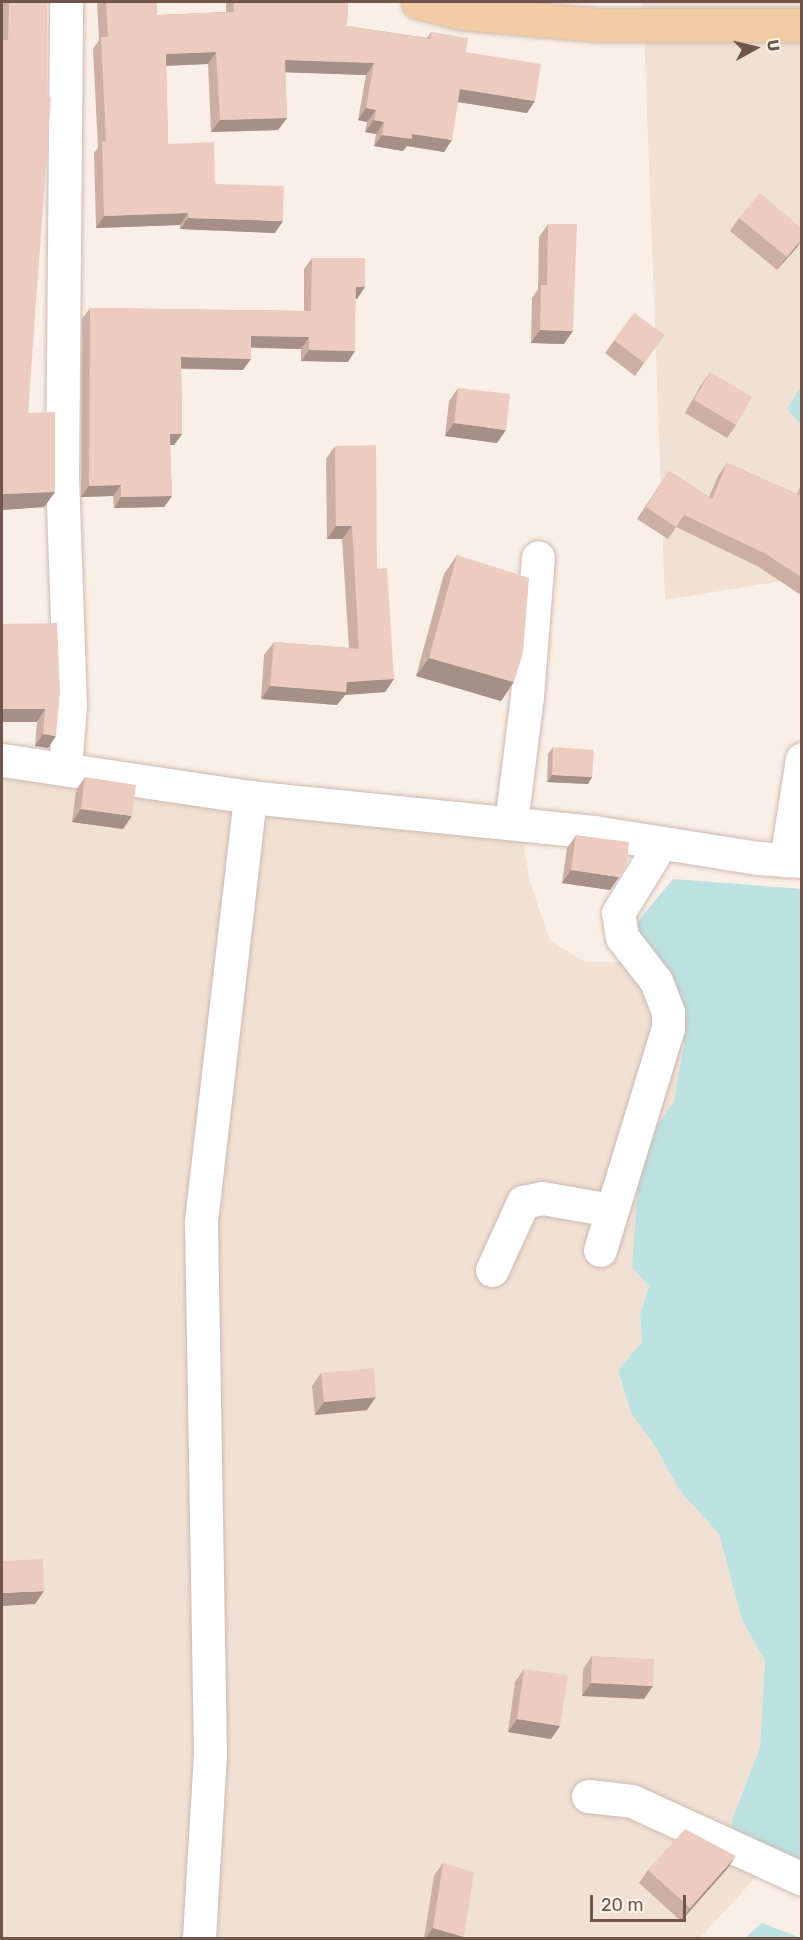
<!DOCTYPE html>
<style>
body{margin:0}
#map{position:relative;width:803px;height:1940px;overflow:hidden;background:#faefe6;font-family:Rubik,sans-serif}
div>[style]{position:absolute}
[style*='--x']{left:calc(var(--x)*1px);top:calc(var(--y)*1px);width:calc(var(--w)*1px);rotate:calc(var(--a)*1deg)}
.residential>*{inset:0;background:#f1e1d5}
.water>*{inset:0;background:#bce1e1}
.roads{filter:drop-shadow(0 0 2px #cdb9b0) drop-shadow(0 0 2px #cdb9b0)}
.minor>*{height:33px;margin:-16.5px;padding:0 16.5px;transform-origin:16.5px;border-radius:16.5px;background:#fff}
.major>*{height:33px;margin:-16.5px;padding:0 16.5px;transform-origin:16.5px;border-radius:16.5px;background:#f2cba5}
.wall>*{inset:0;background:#cbafa5}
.shaded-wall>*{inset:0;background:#a58f86}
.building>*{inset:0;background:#ecccc0}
span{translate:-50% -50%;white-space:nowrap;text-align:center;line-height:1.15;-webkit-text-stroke:6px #fdf4eb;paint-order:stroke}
.frame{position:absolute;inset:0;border:3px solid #70554d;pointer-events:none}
.north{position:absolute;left:725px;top:18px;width:60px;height:60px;-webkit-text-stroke:4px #fdf4eb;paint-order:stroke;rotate:82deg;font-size:16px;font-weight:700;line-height:24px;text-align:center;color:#70554d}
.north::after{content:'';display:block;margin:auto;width:21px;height:27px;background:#70554d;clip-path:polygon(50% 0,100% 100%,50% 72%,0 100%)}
.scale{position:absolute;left:590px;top:1895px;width:96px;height:27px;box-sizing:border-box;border:3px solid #70554d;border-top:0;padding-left:8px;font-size:18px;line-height:21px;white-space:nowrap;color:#70554d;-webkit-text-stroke:4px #fdf4eb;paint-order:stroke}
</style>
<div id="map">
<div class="residential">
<i style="clip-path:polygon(643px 2px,802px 2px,801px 578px,665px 600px)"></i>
<i style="clip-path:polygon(2px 760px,520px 824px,530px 882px,550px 940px,585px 962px,650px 962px,668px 990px,684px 1044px,674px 1101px,651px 1135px,649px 1285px,640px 1314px,642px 1342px,631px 1413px,655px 1446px,680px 1491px,719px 1534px,742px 1620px,765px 1661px,760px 1747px,732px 1820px,734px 1856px,758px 1875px,700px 1938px,2px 1938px)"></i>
</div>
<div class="water">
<i style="clip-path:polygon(801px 387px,801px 425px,787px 409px)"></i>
<i style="clip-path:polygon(673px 879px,801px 889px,801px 1869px,733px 1842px,732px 1820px,760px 1747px,765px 1661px,742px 1620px,719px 1534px,680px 1491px,655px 1446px,631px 1413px,618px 1370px,642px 1342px,640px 1314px,649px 1286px,632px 1267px,638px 1185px,651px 1135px,674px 1101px,684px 1044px,668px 990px,629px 932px)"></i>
<i style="clip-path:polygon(762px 1923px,801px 1938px,745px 1938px)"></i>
</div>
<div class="roads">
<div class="minor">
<i style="--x:2;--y:760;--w:251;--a:8.5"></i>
<i style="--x:250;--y:797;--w:346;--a:5.8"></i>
<i style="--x:594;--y:832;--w:166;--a:9"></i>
<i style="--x:758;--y:858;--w:44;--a:3.9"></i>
<i style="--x:65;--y:769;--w:64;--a:-85.5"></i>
<i style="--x:70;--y:705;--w:226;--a:-92"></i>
<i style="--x:62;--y:479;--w:477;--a:-89.5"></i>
<i style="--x:511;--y:823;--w:128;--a:-82.8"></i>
<i style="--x:527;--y:696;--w:139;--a:-85.5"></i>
<i style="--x:786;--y:860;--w:102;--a:-81"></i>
<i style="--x:600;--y:1250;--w:232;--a:-73"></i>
<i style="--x:668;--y:1028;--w:16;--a:-90"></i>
<i style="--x:668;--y:1012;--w:33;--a:-111"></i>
<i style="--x:656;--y:981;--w:56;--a:-127.7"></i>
<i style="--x:622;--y:937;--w:24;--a:-99"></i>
<i style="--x:618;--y:913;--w:82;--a:-58.4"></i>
<i style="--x:492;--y:1270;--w:75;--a:-65.5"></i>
<i style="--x:523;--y:1202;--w:19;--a:-12"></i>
<i style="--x:542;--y:1198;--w:70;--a:9.9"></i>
<i style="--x:588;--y:1796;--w:44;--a:6.5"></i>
<i style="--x:632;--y:1801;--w:187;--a:24.6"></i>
<i style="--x:199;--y:1938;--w:184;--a:-86.6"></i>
<i style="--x:210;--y:1754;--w:533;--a:-90.97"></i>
<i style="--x:201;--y:1221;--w:427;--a:-83.4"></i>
</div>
<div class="major">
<i style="--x:418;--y:2;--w:45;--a:14"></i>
<i style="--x:462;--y:13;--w:138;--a:5"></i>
<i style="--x:599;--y:25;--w:203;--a:0"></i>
</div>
</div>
<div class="wall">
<i style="clip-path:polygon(2px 2px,47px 2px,28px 413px,55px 492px,44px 507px,2px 510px)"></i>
<i style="clip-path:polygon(97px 2px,157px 2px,157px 15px,226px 12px,226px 2px,348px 2px,347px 26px,427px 38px,431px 32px,466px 52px,527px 113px,458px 102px,444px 152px,407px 146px,403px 151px,374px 146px,376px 134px,365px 132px,367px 122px,358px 120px,366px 75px,285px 72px,287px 118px,278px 130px,211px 132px,208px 64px,166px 66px,168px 144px,275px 233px,180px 229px,180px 225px,96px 228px,94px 153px,98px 148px,93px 49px,99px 40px)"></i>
<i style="clip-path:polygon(739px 218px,798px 246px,777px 270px,730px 231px)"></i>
<i style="clip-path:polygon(548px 224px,564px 344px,531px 343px,532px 298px,538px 289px,539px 237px)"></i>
<i style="clip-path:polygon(312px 258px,357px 299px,356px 299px,348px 362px,301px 361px,301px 349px,251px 348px,243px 370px,181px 369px,182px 434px,174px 445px,170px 445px,172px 496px,164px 507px,114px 508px,113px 496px,81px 497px,82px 319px,90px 308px,304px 311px,304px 269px)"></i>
<i style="clip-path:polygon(634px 313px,664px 335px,635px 376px,605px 353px)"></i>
<i style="clip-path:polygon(710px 372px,736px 425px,727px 438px,685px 413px,701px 385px)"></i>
<i style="clip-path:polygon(458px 388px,497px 443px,445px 436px,449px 401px)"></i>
<i style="clip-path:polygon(335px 446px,377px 569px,394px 679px,385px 692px,345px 695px,337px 705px,261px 699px,264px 655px,274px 642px,349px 648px,342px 539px,327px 539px,326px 459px)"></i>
<i style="clip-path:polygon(727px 463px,797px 494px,801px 485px,801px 595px,757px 566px,676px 527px,668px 539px,637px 519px,669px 471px,709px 497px,718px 476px)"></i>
<i style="clip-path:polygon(457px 555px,501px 701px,416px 676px,444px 574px)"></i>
<i style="clip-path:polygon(57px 623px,48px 748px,35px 746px,37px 722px)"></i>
<i style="clip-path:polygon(553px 747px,592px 777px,588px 784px,547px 782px,548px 754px)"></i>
<i style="clip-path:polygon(85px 777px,123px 829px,72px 822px,76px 790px)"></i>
<i style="clip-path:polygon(576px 835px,610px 890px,562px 883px,567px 848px)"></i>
<i style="clip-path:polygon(321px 1373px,367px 1410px,315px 1415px,312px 1386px)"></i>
<i style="clip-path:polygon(592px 1656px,644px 1699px,582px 1696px,583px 1669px)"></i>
<i style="clip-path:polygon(524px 1669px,560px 1726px,551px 1739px,508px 1732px,515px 1682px)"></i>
<i style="clip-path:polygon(443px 1863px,463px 1938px,424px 1938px,434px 1876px)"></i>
<i style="clip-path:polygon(727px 1869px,681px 1921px,639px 1883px,648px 1870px)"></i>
</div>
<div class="shaded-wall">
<i style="clip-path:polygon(216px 52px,208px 64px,158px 66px,166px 54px)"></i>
<i style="clip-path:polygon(285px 60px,374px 63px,366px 75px,276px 72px)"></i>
<i style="clip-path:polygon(460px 89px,535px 101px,527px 113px,452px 101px)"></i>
<i style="clip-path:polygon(366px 108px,376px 110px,367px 122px,358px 120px)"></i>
<i style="clip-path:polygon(287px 118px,278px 130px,211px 132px,220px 120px)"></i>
<i style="clip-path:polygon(374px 120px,384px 122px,376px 134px,365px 132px)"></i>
<i style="clip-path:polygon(412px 134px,452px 140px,444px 152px,407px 146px,403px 151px,374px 146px,382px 135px)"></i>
<i style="clip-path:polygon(188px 213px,180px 225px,96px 228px,104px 216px)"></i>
<i style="clip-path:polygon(188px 218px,283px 221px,275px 233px,180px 229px)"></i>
<i style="clip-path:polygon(801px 240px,798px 246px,777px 270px,787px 257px)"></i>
<i style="clip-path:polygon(356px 287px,365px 287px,357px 299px,348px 298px)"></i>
<i style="clip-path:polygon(540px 330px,573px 331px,564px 344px,531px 343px)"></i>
<i style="clip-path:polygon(251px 336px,309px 337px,301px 349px,243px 347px)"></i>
<i style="clip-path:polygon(309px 350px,355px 351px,348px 362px,301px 361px)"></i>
<i style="clip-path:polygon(181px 357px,251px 359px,243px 370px,173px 368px)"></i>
<i style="clip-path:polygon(454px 423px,506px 430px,497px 443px,445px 436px)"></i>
<i style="clip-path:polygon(170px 434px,182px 434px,174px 445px,162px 445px)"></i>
<i style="clip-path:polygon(121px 485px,113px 496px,81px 497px,89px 486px)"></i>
<i style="clip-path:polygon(55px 492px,44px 507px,2px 510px,2px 494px)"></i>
<i style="clip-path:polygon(172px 496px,164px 507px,114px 508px,121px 497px)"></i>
<i style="clip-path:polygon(336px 526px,352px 526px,342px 539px,327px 539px)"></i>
<i style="clip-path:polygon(429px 658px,514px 682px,501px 701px,416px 676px)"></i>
<i style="clip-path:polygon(394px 679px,385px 692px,345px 695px,337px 705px,261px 699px,270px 686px)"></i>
<i style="clip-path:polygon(2px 709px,45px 709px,37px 722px,2px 722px)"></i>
<i style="clip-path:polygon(43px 734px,56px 736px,48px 748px,35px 746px)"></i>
<i style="clip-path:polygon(552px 775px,592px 777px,588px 784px,547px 782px)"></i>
<i style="clip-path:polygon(81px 809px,132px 816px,123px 829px,72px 822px)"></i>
<i style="clip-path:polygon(571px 870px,619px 877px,610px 890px,562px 883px)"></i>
<i style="clip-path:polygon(376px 1397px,367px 1410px,315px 1415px,324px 1402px)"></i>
<i style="clip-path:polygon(44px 1591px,35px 1604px,2px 1606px,2px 1593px)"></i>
<i style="clip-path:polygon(591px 1683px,653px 1686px,644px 1699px,582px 1696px)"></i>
<i style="clip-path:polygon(517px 1719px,560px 1726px,551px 1739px,508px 1732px)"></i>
<i style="clip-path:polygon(736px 1856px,727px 1869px,681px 1921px,690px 1908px)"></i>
<i style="clip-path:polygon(433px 1928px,464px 1937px,463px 1938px,426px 1938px)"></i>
</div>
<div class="building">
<i style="clip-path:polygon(9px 2px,47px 2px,47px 96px,51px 97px,28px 413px,55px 412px,55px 492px,2px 494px,2px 40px,8px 40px)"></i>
<i style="clip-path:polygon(106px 2px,157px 2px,157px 15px,234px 12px,234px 2px,348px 2px,347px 26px,430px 39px,431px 32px,468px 38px,466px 52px,541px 64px,535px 101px,460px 89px,452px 140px,412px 134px,412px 139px,382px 135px,384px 122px,374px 120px,376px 110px,366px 108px,374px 63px,285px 60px,287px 118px,220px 120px,216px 52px,166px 54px,168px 144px,214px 142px,215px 184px,284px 186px,283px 221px,188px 218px,188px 213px,104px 216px,102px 142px,106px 141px,101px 37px,108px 37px)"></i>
<i style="clip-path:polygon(760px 193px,801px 228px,801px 240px,787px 257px,739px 218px)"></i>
<i style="clip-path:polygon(548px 224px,577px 224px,573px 331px,540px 330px,541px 285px,547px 285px)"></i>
<i style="clip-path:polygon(312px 258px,365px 258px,365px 287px,356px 287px,355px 351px,309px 350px,309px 337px,251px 336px,251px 359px,181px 357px,182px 434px,170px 434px,172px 496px,121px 497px,121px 485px,89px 486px,90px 308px,311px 311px)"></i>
<i style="clip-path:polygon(634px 313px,664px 335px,644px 363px,614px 340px)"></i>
<i style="clip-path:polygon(710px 372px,752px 397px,736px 425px,694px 400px)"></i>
<i style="clip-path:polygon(458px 388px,510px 394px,506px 430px,454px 423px)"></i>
<i style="clip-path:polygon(376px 445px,377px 569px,387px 568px,394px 679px,347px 682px,346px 692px,270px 686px,274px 642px,359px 649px,352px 526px,336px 526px,335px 446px)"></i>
<i style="clip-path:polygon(727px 463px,799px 495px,801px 489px,801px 577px,766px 554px,684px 515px,676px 527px,646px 507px,669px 471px,712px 499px)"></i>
<i style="clip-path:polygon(457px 555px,529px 578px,523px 653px,514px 682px,429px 658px)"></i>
<i style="clip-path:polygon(57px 623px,60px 692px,56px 736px,43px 734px,45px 709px,2px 709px,2px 624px)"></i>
<i style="clip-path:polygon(553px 747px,594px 750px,592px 777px,552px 775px)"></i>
<i style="clip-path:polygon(85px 777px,136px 785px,132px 816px,81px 809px)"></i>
<i style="clip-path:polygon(576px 835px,629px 842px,627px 865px,619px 877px,571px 870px)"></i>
<i style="clip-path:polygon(374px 1368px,376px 1397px,324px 1402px,321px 1373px)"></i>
<i style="clip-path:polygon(43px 1559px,44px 1591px,2px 1593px,2px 1561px)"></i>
<i style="clip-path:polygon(592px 1656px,654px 1659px,653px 1686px,591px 1683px)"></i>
<i style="clip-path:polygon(524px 1669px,568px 1675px,560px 1726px,517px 1719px)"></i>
<i style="clip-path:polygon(685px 1829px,736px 1856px,690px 1908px,648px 1870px)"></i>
<i style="clip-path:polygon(443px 1863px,474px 1872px,464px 1937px,433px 1928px)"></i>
</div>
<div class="frame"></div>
<div class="north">U</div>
<div class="scale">20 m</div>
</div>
